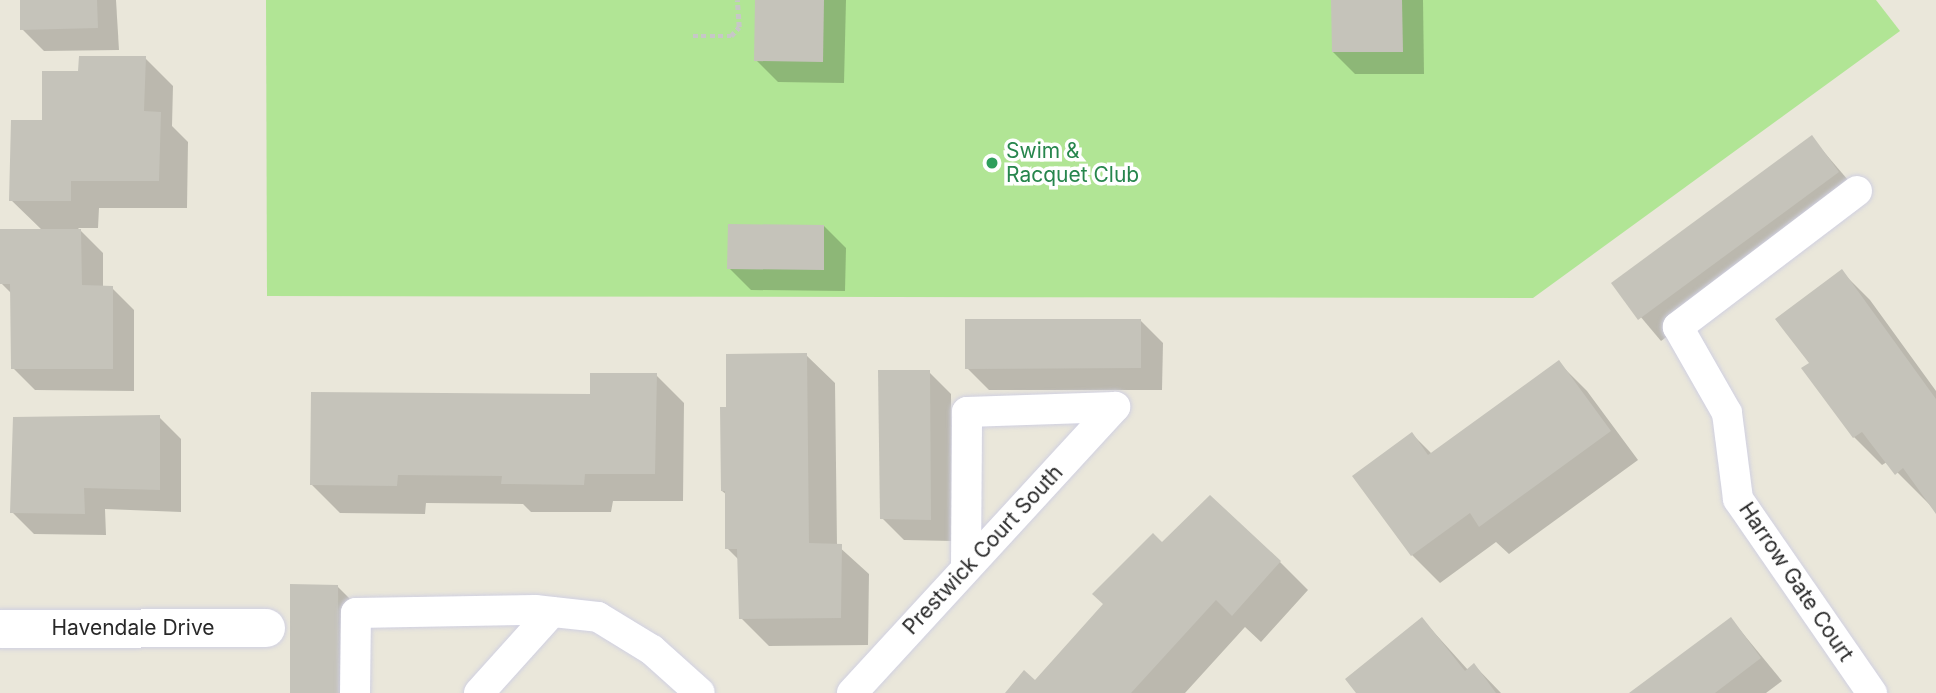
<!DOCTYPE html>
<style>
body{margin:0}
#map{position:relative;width:1936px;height:693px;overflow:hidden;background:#eae7da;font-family:Inter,sans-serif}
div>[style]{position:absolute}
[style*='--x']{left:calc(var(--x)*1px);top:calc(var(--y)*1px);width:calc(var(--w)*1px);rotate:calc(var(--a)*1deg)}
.pitch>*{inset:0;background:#b1e595}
.shadow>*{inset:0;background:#0003}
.building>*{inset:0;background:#c5c3ba}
.path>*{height:4.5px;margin-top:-2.25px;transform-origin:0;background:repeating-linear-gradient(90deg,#c7c7c7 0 5px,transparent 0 8.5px)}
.roads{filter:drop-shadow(0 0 2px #d0d0e1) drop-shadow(0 0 2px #d0d0e1)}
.service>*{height:30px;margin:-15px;padding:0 15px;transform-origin:15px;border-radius:15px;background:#fff}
.minor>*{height:38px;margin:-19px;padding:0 19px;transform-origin:19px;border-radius:19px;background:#fff}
.dots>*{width:19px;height:19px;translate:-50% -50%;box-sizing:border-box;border:4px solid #fff;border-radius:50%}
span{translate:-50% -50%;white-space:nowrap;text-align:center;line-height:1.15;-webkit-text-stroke:7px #fff;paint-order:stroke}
.leisure-label{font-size:21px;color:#27864d}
.left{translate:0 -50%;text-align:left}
.street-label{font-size:21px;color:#282828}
</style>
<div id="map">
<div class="pitch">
<i style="clip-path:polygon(266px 0,1876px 0,1900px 31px,1533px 298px,267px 296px)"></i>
</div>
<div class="shadow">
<i style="clip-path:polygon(21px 0,116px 0,119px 50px,44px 51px,22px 29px)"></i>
<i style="clip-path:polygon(757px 0,846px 0,844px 83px,778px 82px,756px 60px)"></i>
<i style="clip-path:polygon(1333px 0,1423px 0,1424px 74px,1355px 74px,1333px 52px)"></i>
<i style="clip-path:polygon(145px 58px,173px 86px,172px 126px,188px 142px,187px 208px,99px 208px,98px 228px,78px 228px,103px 253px,103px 287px,112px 288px,134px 310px,134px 391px,35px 390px,13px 368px,12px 294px,1px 283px,42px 230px,11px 200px,44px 122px,80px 73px)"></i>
<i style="clip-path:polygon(1812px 138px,1860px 194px,1661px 341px,1613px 284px)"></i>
<i style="clip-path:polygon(824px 226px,846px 248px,845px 291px,751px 290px,729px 268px)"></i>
<i style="clip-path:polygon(1842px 272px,1870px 300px,1936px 391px,1936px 511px,1887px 462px,1882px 465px,1854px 437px,1811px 363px)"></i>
<i style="clip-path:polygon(1141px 321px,1163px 343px,1162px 390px,989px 390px,967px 368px)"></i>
<i style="clip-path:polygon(806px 355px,835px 383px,837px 545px,869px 574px,868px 645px,769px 646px,741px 618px,739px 560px,727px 548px,727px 495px,722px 491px,728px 408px)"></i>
<i style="clip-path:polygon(1559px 363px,1587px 391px,1638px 460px,1509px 554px,1496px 542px,1440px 583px,1412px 555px,1412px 434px,1432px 454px)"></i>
<i style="clip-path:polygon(929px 372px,951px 394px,952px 541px,904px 540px,882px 518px)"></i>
<i style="clip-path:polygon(656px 375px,684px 403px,683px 501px,613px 501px,611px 512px,531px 512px,523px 504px,426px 503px,425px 514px,340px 513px,312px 485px)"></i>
<i style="clip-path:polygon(159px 417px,181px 439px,181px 512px,105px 509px,106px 535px,34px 534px,12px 512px)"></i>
<i style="clip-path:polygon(1162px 545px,1280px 562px,1308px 590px,1261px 642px,1245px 627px,1185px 693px,1007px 693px,1035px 683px)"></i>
<i style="clip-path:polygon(337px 586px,359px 608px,360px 693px,292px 693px)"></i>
<i style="clip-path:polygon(1422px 619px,1468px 670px,1474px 665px,1501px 693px,1358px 693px)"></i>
<i style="clip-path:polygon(1731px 619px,1782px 681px,1766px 693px,1632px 693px)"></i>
</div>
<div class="building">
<i style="clip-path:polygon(20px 0,97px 0,98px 28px,20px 30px)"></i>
<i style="clip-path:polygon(755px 0,824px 0,823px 62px,754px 61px)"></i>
<i style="clip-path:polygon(1331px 0,1402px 0,1403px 52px,1332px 52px)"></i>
<i style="clip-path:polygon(79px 56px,146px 56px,144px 111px,161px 112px,159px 181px,71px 181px,71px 201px,9px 201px,11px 120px,42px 120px,42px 71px,78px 71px)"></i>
<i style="clip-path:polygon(1812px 135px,1839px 172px,1638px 320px,1611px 283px)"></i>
<i style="clip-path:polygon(728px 224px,824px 225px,824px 270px,727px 269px)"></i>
<i style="clip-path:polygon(0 229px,81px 229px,82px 285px,113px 286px,113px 369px,11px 369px,10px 284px,0 284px)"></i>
<i style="clip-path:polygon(1842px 269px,1936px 399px,1936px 514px,1903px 468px,1895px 475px,1862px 432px,1853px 438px,1801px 368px,1809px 363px,1775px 319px)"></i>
<i style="clip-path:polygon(965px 319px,1141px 319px,1141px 368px,965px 369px)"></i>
<i style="clip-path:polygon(807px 353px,809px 543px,842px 544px,841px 618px,739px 619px,737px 549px,725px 549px,725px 491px,721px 491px,720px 407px,726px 407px,726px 354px)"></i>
<i style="clip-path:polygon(1559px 360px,1611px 431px,1479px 527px,1470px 513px,1411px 556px,1352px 476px,1412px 432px,1428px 455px)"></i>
<i style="clip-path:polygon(878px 370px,930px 370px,931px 520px,880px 519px)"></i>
<i style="clip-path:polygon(590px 373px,657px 373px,655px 474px,585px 474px,584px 485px,501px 484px,502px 476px,398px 475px,397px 486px,310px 485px,311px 392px,590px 394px)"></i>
<i style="clip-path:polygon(160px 415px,160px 490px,84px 488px,85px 514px,10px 513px,13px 417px)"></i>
<i style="clip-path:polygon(1210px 495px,1281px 561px,1232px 616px,1216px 600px,1131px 693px,1005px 693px,1024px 670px,1035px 680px,1103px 604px,1092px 594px,1153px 533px,1162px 542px)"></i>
<i style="clip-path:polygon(290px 584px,338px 585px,339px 693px,290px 693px)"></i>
<i style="clip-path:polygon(1422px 617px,1465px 671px,1474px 663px,1496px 693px,1356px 693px,1345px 679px)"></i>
<i style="clip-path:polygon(1731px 617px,1761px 658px,1715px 693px,1629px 693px)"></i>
</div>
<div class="path">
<i style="--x:693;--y:36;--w:38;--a:0"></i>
<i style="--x:731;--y:36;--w:12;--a:-48"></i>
<i style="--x:739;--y:27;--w:27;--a:-94"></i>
</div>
<div class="roads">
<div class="service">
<i style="--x:1857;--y:191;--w:225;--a:142.8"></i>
<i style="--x:1678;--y:327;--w:99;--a:60.3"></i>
<i style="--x:1727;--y:413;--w:87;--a:82.7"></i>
<i style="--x:1738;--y:499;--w:236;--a:55.4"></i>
<i style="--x:966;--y:567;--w:155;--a:-89.6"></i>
<i style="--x:967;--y:412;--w:148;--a:-1.9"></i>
<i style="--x:355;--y:693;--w:80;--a:-89.3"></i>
<i style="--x:356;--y:613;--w:179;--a:-1"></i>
<i style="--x:535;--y:610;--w:63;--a:6.3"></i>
<i style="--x:598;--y:617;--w:63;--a:31.4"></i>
<i style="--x:652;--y:650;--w:64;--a:41.9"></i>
<i style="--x:479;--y:693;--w:109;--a:-48"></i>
<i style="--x:852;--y:693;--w:389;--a:-47.4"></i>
</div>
<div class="minor">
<i style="--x:0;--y:629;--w:266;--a:-0.2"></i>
</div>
</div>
<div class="dots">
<i style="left:992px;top:163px;background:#2e9e5b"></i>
</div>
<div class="leisure-label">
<span class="left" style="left:1006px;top:163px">Swim &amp;<br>Racquet Club</span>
</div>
<div class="street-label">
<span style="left:983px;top:550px;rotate:-47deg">Prestwick Court South</span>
<span style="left:1796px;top:582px;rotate:56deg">Harrow Gate Court</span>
<span style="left:133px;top:628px">Havendale Drive</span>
</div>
</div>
